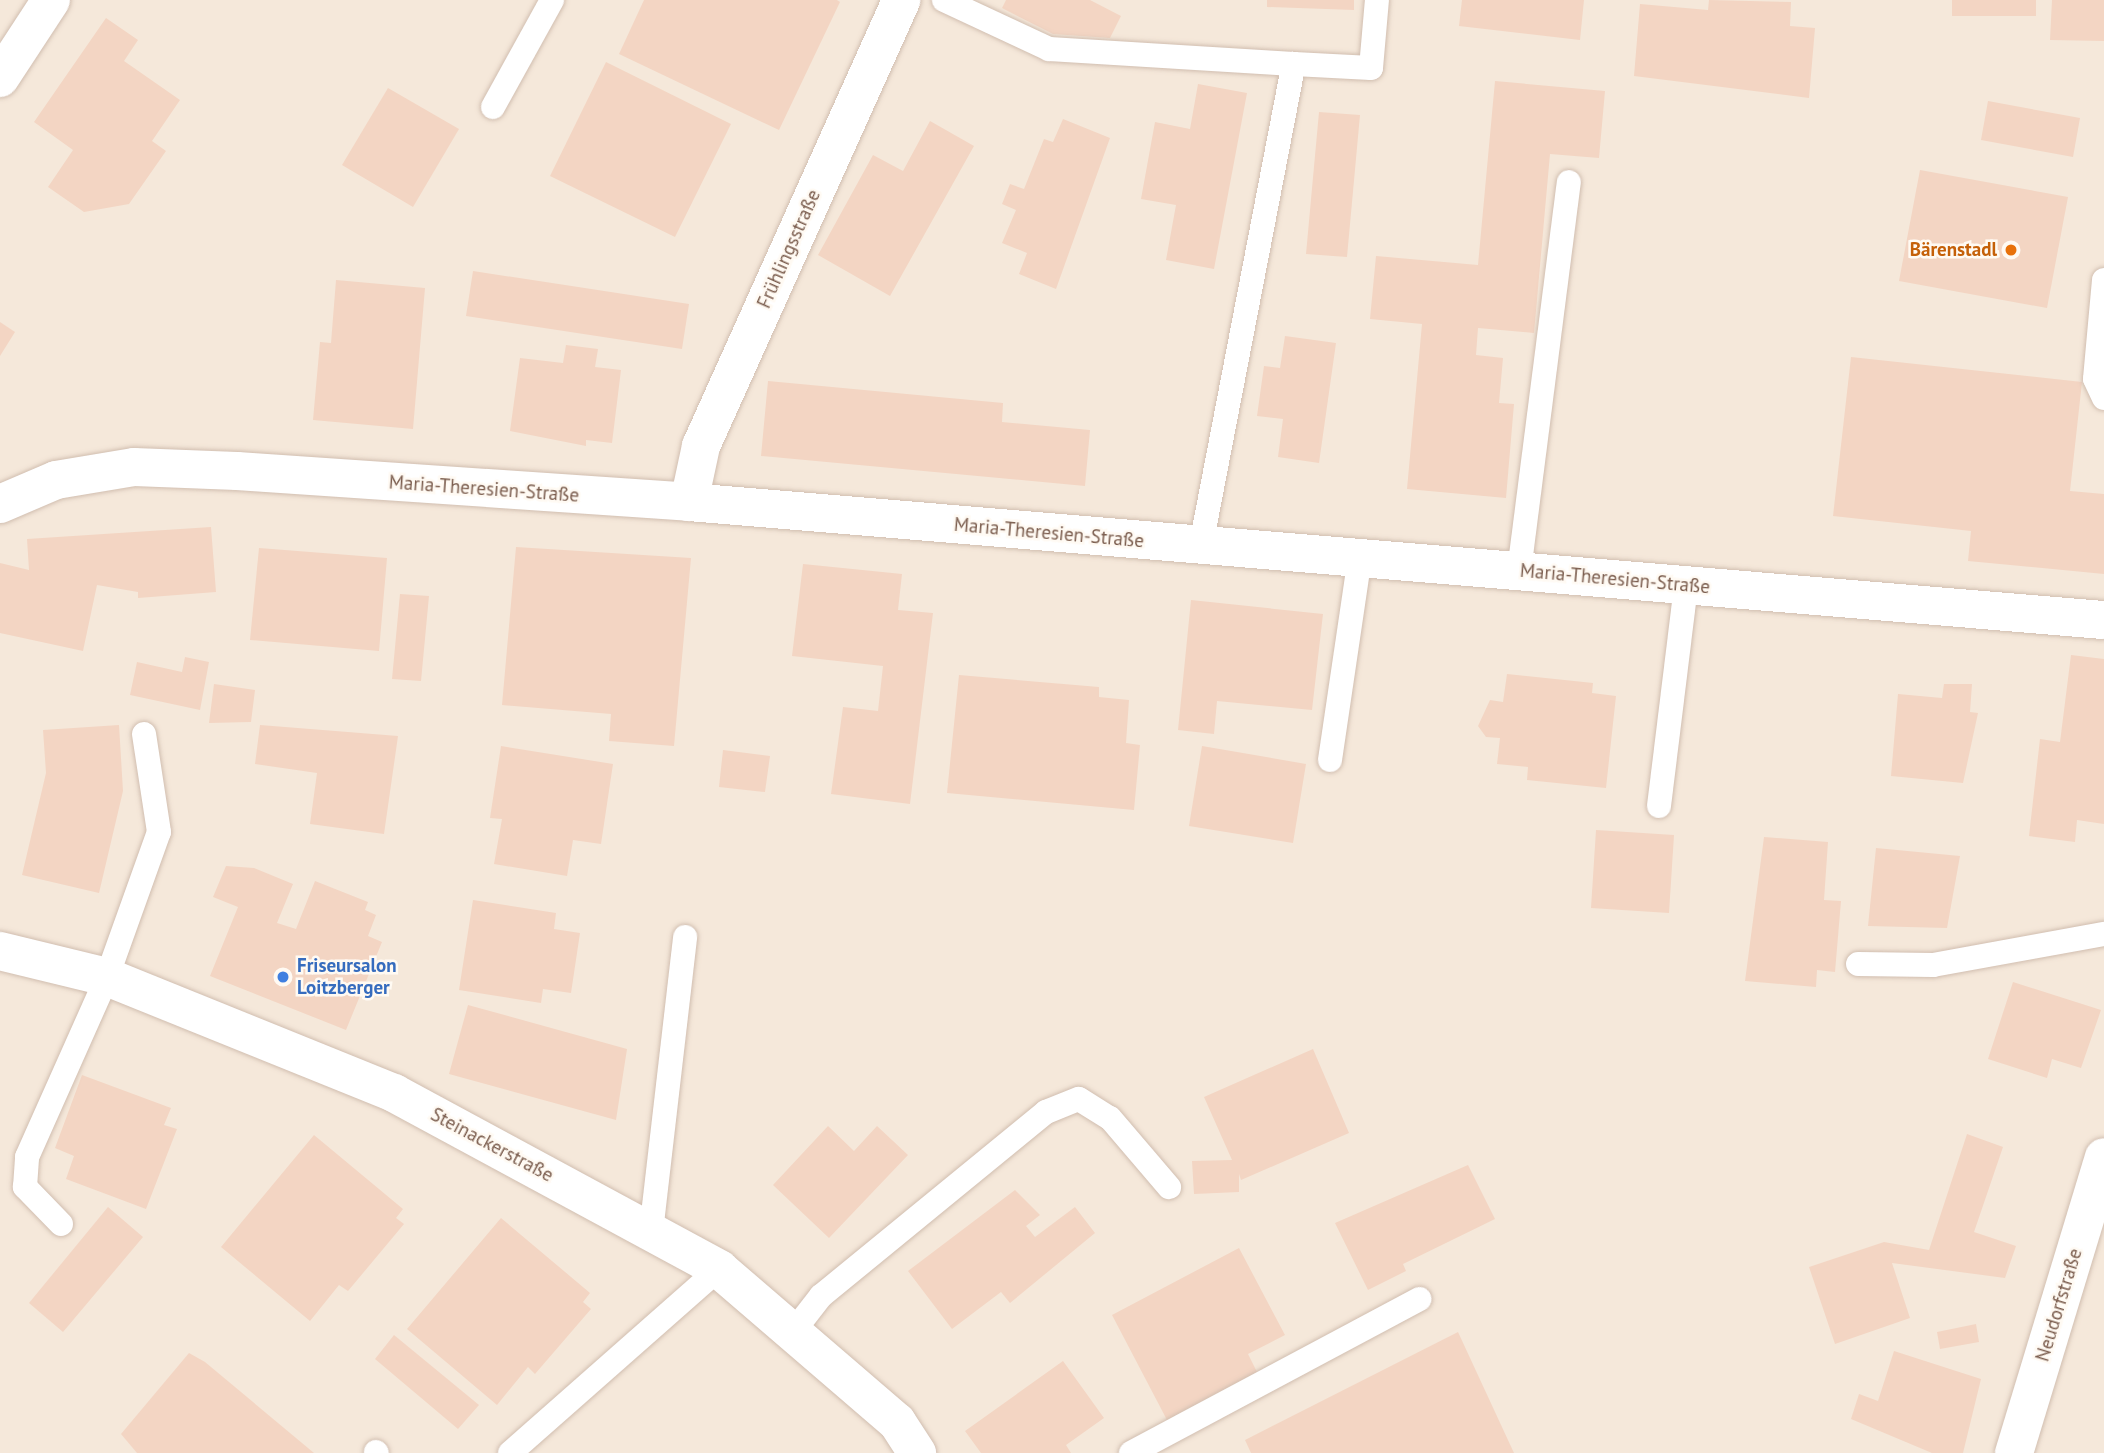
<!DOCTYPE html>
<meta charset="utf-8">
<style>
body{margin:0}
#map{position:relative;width:2104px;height:1453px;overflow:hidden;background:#fdf6ec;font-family:"PT Sans",sans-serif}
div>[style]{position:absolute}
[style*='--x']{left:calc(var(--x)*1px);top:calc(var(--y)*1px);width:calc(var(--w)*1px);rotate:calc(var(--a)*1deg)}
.residential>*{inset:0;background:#f5e8da}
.building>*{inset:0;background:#f3d5c3}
.roads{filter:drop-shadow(0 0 2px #d1beb0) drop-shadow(0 0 2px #d1beb0)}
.service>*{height:24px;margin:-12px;padding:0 12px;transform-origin:12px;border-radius:12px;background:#fff}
.minor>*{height:38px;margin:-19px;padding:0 19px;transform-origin:19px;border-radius:19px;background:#fff}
.dots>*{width:19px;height:19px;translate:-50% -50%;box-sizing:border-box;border:4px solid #fffaf3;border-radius:50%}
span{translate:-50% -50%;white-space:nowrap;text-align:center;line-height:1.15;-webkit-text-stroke:5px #fffaf3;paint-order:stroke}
.street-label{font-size:19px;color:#7a5c4d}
.food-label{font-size:19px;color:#c56008;font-weight:700}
.right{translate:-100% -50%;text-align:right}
.shop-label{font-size:19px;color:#366cbe;font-weight:700}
.left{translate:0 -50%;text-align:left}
</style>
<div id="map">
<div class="residential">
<i style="clip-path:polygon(0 0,2104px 0,2104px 1453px,0 1453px)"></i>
</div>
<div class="building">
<i style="clip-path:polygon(644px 0,837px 0,840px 2px,779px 130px,619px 54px)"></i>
<i style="clip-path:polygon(1006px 0,1090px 0,1121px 16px,1110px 38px,1053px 34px,1002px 8px)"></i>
<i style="clip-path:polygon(1267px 0,1354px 0,1354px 10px,1267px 7px)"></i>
<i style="clip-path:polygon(1462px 0,1584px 0,1580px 40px,1459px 26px)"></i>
<i style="clip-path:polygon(1709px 0,1791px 2px,1790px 26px,1815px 28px,1809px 98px,1634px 76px,1640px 4px,1708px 10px)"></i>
<i style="clip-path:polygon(1952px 0,2036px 0,2036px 16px,1952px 16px)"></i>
<i style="clip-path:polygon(2052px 0,2104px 0,2104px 41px,2050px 40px)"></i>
<i style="clip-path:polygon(106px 18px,138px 40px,124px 61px,180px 100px,152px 141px,166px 151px,129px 204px,84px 212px,48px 187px,73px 150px,34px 122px)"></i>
<i style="clip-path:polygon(606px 62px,731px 124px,675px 237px,550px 176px)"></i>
<i style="clip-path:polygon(1495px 81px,1605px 91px,1599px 158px,1550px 154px,1534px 333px,1478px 328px,1476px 355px,1503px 358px,1499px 403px,1514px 404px,1506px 498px,1407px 489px,1422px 324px,1370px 319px,1376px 256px,1478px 265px)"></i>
<i style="clip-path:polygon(1198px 84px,1247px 93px,1214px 269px,1166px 260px,1176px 205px,1141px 199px,1155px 122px,1190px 129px)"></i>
<i style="clip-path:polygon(388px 88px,459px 129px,413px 207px,342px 165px)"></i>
<i style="clip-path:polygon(1988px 101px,2080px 118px,2073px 157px,1981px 140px)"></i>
<i style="clip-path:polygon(1319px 112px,1360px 115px,1347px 257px,1306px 254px)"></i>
<i style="clip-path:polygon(1063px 119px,1110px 138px,1056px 289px,1019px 274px,1027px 253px,1002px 243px,1016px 210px,1002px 204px,1010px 184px,1024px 189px,1044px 139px,1053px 142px)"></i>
<i style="clip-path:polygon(930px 121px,974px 146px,890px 296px,818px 255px,873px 155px,903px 171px)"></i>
<i style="clip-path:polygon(1920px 170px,2068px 197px,2047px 308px,1899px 281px)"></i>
<i style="clip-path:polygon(473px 271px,689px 304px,682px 349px,466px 316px)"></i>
<i style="clip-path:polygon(336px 280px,425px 288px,413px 429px,313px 420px,320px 342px,331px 343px)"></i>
<i style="clip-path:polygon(0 322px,15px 332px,0 356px)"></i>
<i style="clip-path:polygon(1285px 336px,1336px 343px,1319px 463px,1278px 457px,1283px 419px,1257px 416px,1264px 366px,1280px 368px)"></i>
<i style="clip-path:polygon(566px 345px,598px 349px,595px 367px,621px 370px,612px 443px,586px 440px,586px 446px,510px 431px,520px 358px,563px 363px)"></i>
<i style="clip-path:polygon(1851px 357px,2082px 382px,2070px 491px,2104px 494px,2104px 574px,1968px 561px,1971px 531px,1833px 516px)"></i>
<i style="clip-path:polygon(768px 381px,1003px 403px,1002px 422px,1090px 430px,1085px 486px,761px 456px)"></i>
<i style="clip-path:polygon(211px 527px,216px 592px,138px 598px,138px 592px,97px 585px,83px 651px,0 633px,0 563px,29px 570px,27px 539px)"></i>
<i style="clip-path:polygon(516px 547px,691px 558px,674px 746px,609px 741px,611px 714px,502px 705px)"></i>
<i style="clip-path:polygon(259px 548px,387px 558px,379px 651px,250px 640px)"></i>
<i style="clip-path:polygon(803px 564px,902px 574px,898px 610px,933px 613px,910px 804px,831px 794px,843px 707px,878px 711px,883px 666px,792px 656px)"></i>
<i style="clip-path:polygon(400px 594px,429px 596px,421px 681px,392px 679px)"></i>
<i style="clip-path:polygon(1191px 600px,1323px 614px,1312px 710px,1217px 701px,1214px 734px,1178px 730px)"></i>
<i style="clip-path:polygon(2071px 655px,2104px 659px,2104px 824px,2077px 820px,2075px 842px,2029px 836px,2040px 739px,2060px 742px)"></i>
<i style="clip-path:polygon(185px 657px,209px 662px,200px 710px,130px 695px,137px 662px,182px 672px)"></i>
<i style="clip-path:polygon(1507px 674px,1593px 683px,1592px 693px,1616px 696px,1606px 788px,1527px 780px,1528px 767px,1497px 764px,1500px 738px,1486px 737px,1478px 726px,1490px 700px,1503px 702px)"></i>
<i style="clip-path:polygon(959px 675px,1099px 687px,1099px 697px,1129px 700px,1126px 743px,1140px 745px,1134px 810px,947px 793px)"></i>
<i style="clip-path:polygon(214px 684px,255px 690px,251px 722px,209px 723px)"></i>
<i style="clip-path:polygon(1944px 684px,1972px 684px,1970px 712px,1978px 713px,1963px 783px,1891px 776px,1898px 694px,1942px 698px)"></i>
<i style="clip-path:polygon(119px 725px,123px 791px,99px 893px,22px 875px,46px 773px,43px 730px)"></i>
<i style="clip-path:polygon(260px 725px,398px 736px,384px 834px,310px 824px,317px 773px,255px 764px)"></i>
<i style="clip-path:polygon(501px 746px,613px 764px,601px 844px,573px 840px,567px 876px,494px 864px,502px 819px,490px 818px)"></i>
<i style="clip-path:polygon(1202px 746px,1306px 764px,1293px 843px,1189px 826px)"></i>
<i style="clip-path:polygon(723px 750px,770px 756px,765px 792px,719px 787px)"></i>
<i style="clip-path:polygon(1596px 830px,1674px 835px,1669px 913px,1591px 908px)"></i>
<i style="clip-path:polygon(1764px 837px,1828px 842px,1824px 900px,1841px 901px,1835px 972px,1817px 970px,1816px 987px,1745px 981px)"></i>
<i style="clip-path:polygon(1876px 848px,1960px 856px,1947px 928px,1868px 926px)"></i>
<i style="clip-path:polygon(226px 866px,254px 868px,293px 884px,277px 923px,296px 929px,315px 881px,368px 902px,365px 910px,376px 915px,368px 936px,382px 942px,346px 1030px,210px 976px,238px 907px,213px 897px)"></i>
<i style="clip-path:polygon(473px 900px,556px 913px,554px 929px,580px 933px,571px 993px,543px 989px,541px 1003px,459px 990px)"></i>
<i style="clip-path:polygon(2013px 982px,2101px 1010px,2081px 1068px,2052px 1059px,2047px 1078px,1988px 1059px)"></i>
<i style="clip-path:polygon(468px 1005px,627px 1049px,616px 1120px,449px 1074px)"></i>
<i style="clip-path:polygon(1313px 1049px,1349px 1133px,1241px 1180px,1239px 1174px,1239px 1192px,1194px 1194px,1192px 1161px,1232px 1160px,1204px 1097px)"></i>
<i style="clip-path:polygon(82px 1075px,171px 1108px,164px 1125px,177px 1129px,146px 1209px,66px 1179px,74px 1156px,55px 1148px)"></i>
<i style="clip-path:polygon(828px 1126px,854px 1151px,877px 1126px,908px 1155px,829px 1238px,773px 1185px)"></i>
<i style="clip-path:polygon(1967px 1134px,2003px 1147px,1974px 1232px,2016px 1246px,2005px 1278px,1892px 1263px,1910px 1318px,1835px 1344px,1809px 1267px,1884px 1242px,1929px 1250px)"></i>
<i style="clip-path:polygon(314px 1135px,403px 1209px,396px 1218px,404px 1224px,348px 1291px,339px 1285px,310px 1321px,221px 1247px)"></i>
<i style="clip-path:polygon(1468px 1165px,1495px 1219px,1403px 1264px,1406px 1271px,1368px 1290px,1335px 1223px)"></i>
<i style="clip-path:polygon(1015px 1190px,1040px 1215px,1026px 1226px,1035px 1237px,1075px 1207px,1095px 1233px,1010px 1303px,1001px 1292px,952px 1329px,908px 1271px)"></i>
<i style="clip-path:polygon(108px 1207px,143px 1237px,63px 1332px,29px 1303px)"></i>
<i style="clip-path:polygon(501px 1218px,590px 1293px,583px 1302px,591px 1309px,535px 1374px,528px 1367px,497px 1405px,407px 1329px)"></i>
<i style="clip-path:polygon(1239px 1248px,1285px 1335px,1248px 1354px,1257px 1372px,1167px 1420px,1112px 1315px)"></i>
<i style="clip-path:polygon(1976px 1324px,1979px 1342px,1940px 1349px,1937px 1332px)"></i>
<i style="clip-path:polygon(1458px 1332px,1514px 1453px,1251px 1453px,1245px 1440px)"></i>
<i style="clip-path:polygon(394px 1335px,479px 1405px,458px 1429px,375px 1359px)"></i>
<i style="clip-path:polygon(1894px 1351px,1981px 1379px,1963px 1453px,1932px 1453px,1851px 1419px,1859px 1394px,1878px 1401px)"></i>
<i style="clip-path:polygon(189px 1353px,205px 1362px,314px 1453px,137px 1453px,121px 1434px)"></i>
<i style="clip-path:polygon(1063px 1361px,1104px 1418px,1066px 1445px,1071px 1453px,981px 1453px,965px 1431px)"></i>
</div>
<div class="roads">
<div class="service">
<i style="--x:944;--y:0;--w:116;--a:25"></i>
<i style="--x:1049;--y:49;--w:245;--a:3.5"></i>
<i style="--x:493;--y:107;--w:122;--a:-61.1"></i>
<i style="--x:2104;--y:280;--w:99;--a:95.2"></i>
<i style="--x:2095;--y:379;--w:21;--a:65"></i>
<i style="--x:1201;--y:545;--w:490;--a:-79.1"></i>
<i style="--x:1294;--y:64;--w:77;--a:3"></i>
<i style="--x:1371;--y:68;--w:68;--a:-85"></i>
<i style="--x:1519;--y:571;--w:392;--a:-82.7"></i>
<i style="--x:1330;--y:760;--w:204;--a:-81.6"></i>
<i style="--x:1659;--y:806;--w:223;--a:-83"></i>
<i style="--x:1858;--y:964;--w:75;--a:0.8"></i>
<i style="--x:1933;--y:965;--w:174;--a:-10.3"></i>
<i style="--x:61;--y:1224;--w:52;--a:-134.2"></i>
<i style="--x:25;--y:1187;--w:30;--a:-86"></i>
<i style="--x:27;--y:1157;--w:197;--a:-66"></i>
<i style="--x:107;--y:977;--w:154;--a:-70.3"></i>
<i style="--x:159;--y:832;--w:99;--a:-98.7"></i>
<i style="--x:651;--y:1232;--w:297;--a:-83.4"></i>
<i style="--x:793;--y:1332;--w:46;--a:-52.1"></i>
<i style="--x:821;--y:1296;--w:291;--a:-39.3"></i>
<i style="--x:1046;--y:1112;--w:35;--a:-22"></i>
<i style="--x:1079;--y:1099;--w:36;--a:32"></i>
<i style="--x:1110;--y:1118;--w:91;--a:49.5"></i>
<i style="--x:376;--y:1452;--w:1;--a:45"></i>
<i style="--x:510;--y:1453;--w:278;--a:-41.4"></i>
<i style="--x:1131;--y:1453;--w:327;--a:-28.1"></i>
</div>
<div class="minor">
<i style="--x:0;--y:78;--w:93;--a:-56.8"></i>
<i style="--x:689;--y:502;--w:57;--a:-77.9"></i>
<i style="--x:701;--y:446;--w:489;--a:-65.8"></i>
<i style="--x:0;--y:504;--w:61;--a:-23.2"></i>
<i style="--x:56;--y:480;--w:79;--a:-9.5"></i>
<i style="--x:134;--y:467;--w:103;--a:2.2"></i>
<i style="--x:237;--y:471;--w:453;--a:3.9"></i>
<i style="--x:689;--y:502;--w:1420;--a:4.77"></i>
<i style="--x:0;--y:951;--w:110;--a:13.7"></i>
<i style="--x:107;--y:977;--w:310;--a:22"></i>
<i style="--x:394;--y:1093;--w:370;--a:28.4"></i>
<i style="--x:719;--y:1269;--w:235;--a:40.7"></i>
<i style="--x:897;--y:1422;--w:37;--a:57"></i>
<i style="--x:2014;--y:1453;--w:309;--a:-73.1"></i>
</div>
</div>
<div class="dots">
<i style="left:2011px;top:250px;background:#e8710a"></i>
<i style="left:283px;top:977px;background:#3f7fe0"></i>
</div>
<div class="street-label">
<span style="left:789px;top:249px;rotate:-66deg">Frühlingsstraße</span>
<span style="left:484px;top:489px;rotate:4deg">Maria-Theresien-Straße</span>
<span style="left:1049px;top:533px;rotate:5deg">Maria-Theresien-Straße</span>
<span style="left:1615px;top:579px;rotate:5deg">Maria-Theresien-Straße</span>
<span style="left:492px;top:1145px;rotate:28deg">Steinackerstraße</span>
<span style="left:2059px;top:1305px;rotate:-73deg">Neudorfstraße</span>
</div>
<div class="food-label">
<span class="right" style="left:1997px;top:250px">Bärenstadl</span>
</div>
<div class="shop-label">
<span class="left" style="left:297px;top:977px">Friseursalon<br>Loitzberger</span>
</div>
</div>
